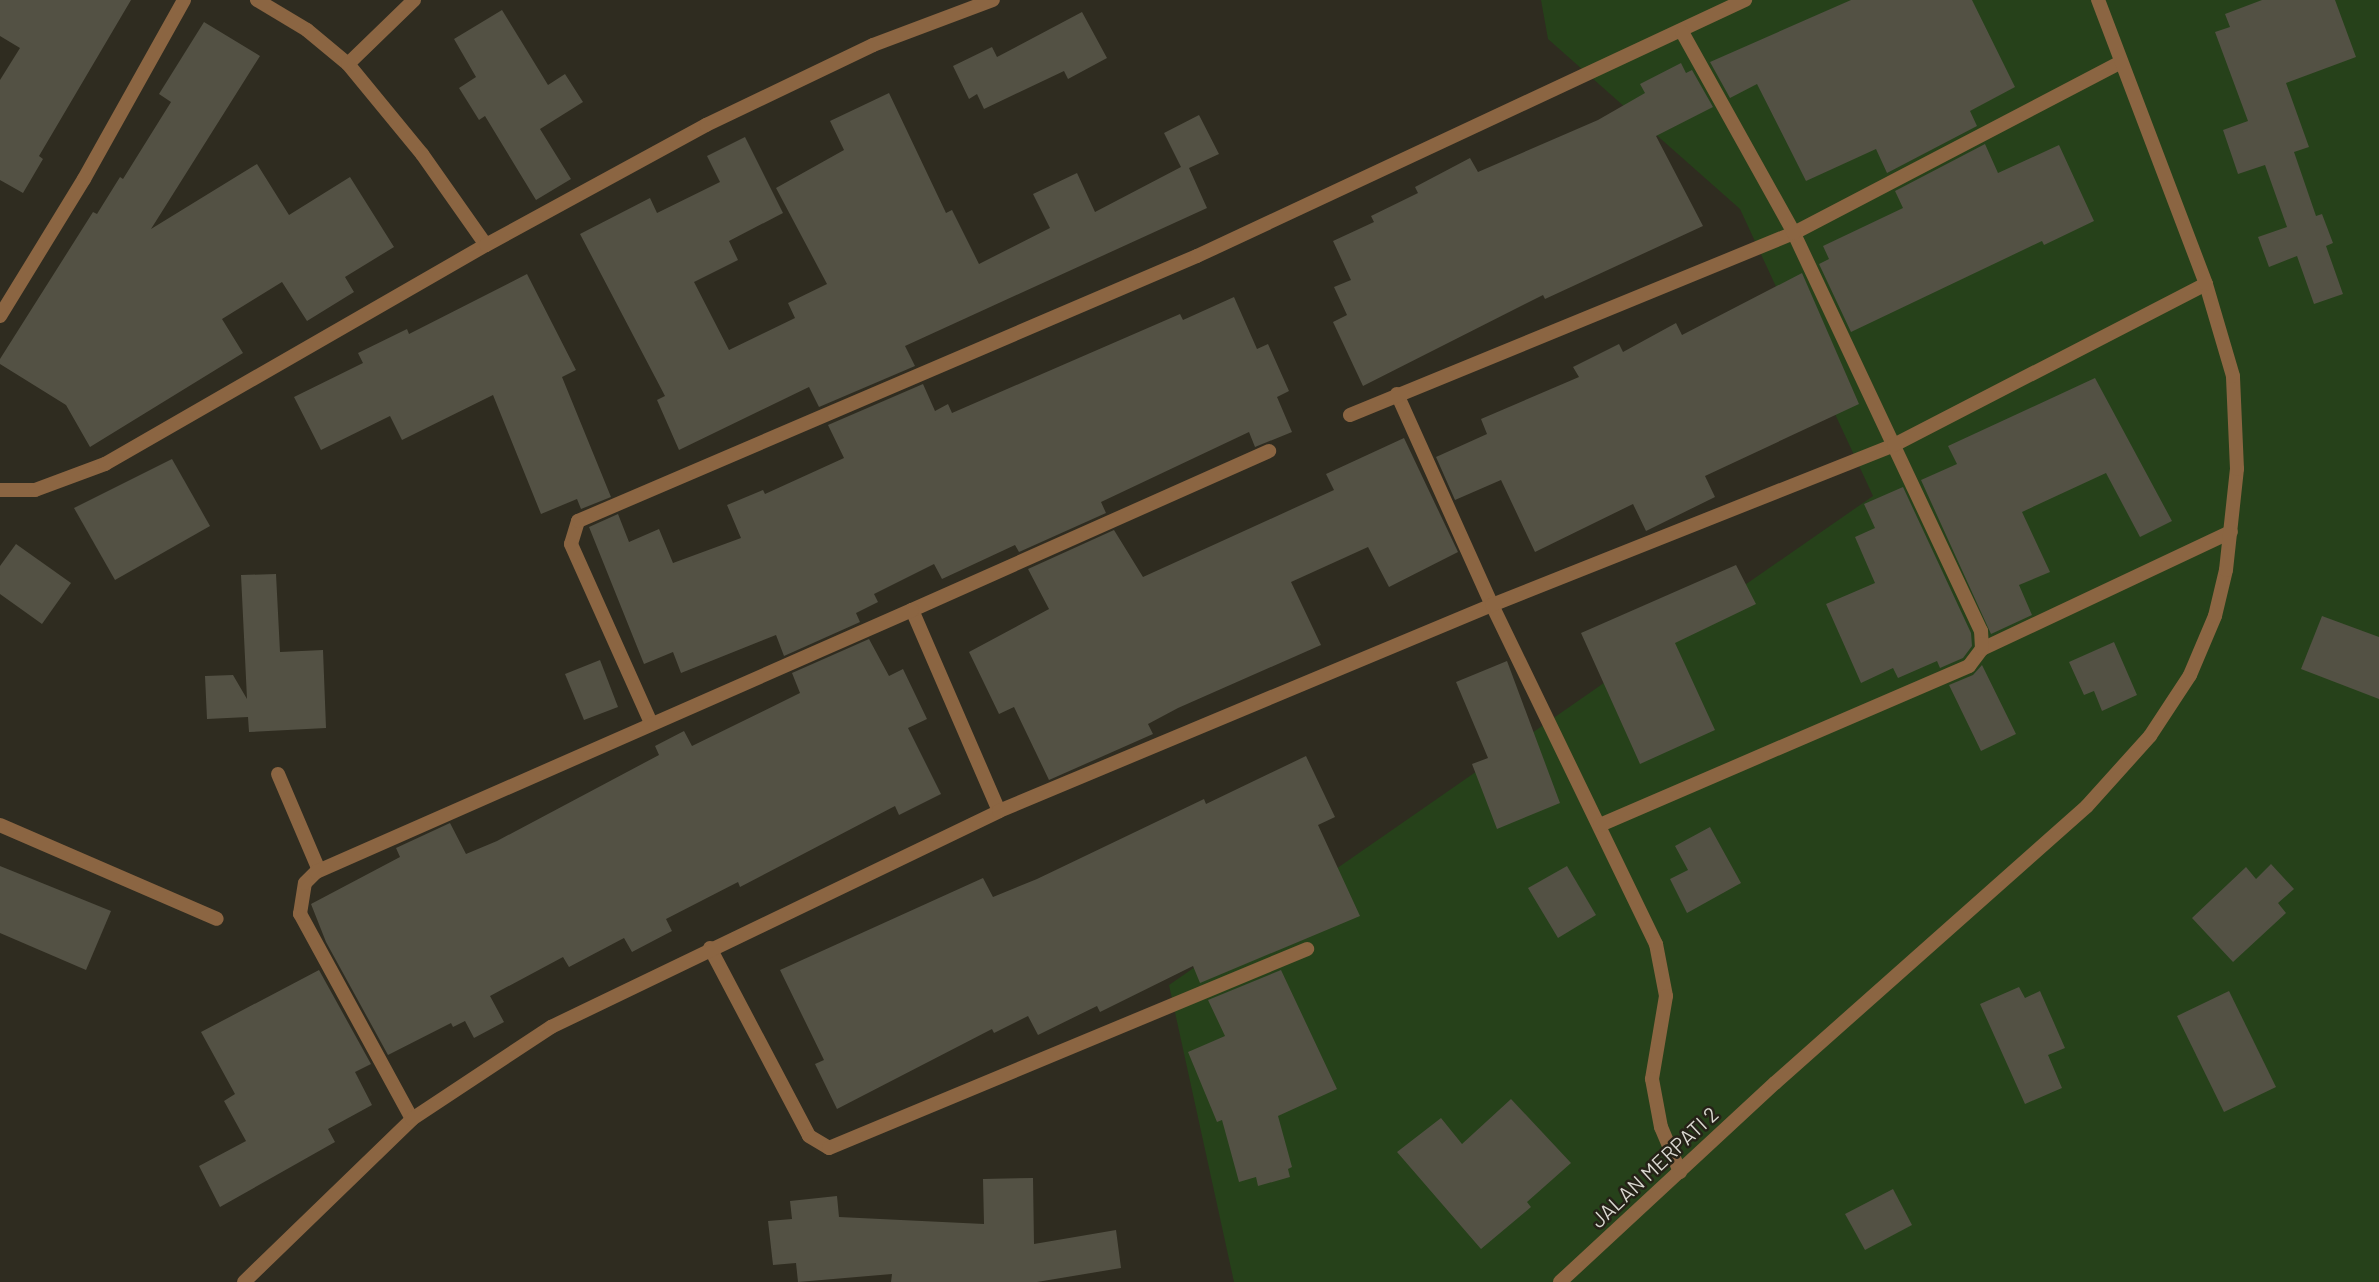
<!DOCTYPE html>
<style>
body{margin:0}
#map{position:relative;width:2379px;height:1282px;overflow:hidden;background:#2f2c20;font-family:Barlow,sans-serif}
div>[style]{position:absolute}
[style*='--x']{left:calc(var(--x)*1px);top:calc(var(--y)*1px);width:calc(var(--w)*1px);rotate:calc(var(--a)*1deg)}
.green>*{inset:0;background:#26411a}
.building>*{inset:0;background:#535144}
.minor>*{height:14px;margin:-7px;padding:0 7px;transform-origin:7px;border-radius:7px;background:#8b6542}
span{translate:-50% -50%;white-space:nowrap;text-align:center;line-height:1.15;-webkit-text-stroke:5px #252217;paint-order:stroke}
.street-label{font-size:21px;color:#d9d7d0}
</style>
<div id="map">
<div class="green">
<i style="clip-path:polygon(1541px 0,2379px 0,2379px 1282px,1234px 1282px,1169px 985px,1873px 496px,1740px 209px,1548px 39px)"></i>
</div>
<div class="building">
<i style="clip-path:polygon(0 0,131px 0,39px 156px,43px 159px,23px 193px,0 180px,0 80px,20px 48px,0 36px)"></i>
<i style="clip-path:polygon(1851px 0,1972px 0,2015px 87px,1970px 111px,1977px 126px,1887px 173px,1876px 149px,1806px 181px,1757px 84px,1730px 98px,1710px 62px)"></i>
<i style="clip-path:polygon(2262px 0,2335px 0,2356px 57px,2286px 83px,2309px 147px,2294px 152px,2316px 216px,2322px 214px,2333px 243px,2326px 246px,2343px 294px,2314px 304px,2297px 256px,2269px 267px,2258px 237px,2287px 227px,2265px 165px,2238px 174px,2223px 130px,2248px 121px,2215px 32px,2230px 27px,2225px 14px)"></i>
<i style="clip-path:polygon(502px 10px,548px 85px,565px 74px,583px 102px,540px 129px,571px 179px,536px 200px,485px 116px,479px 120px,459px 88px,476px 77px,454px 39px)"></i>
<i style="clip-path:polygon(1082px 12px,1107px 58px,1068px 79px,1064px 71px,984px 109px,977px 94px,969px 99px,953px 66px,992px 47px,997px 57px)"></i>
<i style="clip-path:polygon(204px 22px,260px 56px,151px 229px,257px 164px,289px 215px,350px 177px,394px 247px,345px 277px,354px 292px,307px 321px,282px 282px,222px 319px,243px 353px,90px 447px,66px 405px,0 364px,0 359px,93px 212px,97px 214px,120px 177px,123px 179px,171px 102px,159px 94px)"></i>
<i style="clip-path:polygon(1681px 63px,1686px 73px,1692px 70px,1713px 107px,1656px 136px,1703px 226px,1545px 299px,1543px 295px,1363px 386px,1333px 322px,1347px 315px,1334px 287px,1351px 280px,1333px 241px,1374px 222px,1371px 216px,1418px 193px,1415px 187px,1470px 158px,1478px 172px,1598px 120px,1645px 93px,1640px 84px)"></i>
<i style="clip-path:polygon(889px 93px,946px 213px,952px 210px,979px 264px,1050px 228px,1033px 194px,1077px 173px,1095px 212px,1181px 167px,1164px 133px,1199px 115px,1219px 154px,1189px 168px,1207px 208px,905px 346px,915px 366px,819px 407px,809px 387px,679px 450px,657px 400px,665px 396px,580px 234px,650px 198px,657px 213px,720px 182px,707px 156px,745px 137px,783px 213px,729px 241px,738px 260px,694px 282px,729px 350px,795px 318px,788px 303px,827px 284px,776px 188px,844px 150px,830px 121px)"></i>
<i style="clip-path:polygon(1985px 144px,1998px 173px,2059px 145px,2094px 221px,2044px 245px,2042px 241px,1851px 332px,1819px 264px,1829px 259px,1823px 246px,1903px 208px,1895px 191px)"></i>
<i style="clip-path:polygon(1802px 273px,1859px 404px,1705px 476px,1715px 497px,1646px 531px,1633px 504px,1535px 552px,1501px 480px,1455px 500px,1436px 457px,1487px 434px,1481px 419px,1579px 377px,1573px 367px,1619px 344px,1623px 352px,1676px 323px,1682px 335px)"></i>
<i style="clip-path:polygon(527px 274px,576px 370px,562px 377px,611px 497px,581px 509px,577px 499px,541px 514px,493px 395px,402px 440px,390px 416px,321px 450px,294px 397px,363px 363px,358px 353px,407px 329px,409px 334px)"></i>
<i style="clip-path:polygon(1234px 297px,1257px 349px,1268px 344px,1289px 391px,1277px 397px,1292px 432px,1255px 447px,1249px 432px,1101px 502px,1106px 513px,1019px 552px,1015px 545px,942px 579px,934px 564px,874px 594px,878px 602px,856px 613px,860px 622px,784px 656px,776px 635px,681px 673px,673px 652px,644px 664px,589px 527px,618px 514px,629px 542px,659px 529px,673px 563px,741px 538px,727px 505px,763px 490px,765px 494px,844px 458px,828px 425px,923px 384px,935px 411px,948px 404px,952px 413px,1180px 314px,1183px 320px)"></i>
<i style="clip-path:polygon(2095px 378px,2172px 521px,2140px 537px,2106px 473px,2022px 512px,2050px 572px,2019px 585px,2032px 615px,1991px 634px,1921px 480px,1957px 464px,1948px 446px)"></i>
<i style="clip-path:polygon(1404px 438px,1458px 552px,1389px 587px,1368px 547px,1291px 582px,1321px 645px,1178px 708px,1148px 724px,1153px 734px,1049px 780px,1014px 707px,999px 714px,969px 652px,1049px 609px,1028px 569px,1114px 530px,1143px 577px,1334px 490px,1326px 474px)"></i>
<i style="clip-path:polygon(172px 459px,210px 526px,115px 580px,74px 508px)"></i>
<i style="clip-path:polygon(1903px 487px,1971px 633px,1972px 646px,1963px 658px,1940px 668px,1937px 661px,1898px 678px,1893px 668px,1861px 683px,1826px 604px,1875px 583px,1855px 537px,1875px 528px,1864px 504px)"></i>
<i style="clip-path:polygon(16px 544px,71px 583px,42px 624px,0 594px,0 566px)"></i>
<i style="clip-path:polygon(1736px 565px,1756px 604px,1675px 643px,1715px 730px,1640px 764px,1581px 633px)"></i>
<i style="clip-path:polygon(276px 574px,280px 652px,323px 650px,326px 728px,249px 732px,248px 717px,207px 719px,205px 676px,233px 675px,247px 699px,241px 575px)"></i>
<i style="clip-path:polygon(2322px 616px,2379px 637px,2379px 699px,2301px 669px)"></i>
<i style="clip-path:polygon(869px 639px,889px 676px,903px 669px,927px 719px,908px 728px,941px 794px,899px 815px,895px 806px,740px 887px,738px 882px,666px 919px,672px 931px,632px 952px,624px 938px,569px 967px,563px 957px,490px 996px,504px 1022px,474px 1038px,465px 1021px,453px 1027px,451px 1023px,388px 1055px,326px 942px,311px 904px,400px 857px,396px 848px,450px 823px,466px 854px,497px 841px,659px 755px,655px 746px,684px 731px,692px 746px,800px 693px,792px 673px)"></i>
<i style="clip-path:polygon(2114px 642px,2137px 695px,2102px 711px,2094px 691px,2084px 695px,2069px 662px)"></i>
<i style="clip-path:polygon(600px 660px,618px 707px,584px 720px,565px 674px)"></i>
<i style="clip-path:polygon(1507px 661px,1560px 803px,1497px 829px,1472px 764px,1488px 758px,1456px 682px)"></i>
<i style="clip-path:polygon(1982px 665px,2016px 734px,1981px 751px,1949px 685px,1973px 675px)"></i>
<i style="clip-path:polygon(1306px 756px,1335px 817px,1318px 825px,1360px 916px,1200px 983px,1193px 966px,1100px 1012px,1097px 1006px,1038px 1035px,1028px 1016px,994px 1033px,992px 1029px,837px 1109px,815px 1064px,824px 1060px,780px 970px,983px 878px,993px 897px,1037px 879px,1204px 799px,1206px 804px)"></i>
<i style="clip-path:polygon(1710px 827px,1741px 883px,1687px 913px,1670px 879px,1688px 870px,1675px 846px)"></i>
<i style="clip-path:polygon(2271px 864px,2294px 889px,2278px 903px,2286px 913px,2233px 962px,2192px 918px,2246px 867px,2256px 879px)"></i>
<i style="clip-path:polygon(0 866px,111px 911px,86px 970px,0 933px)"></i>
<i style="clip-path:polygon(1567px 866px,1596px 915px,1558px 938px,1528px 888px)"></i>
<i style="clip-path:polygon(319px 970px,371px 1064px,355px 1072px,372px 1105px,328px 1129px,335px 1142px,220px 1207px,199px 1166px,246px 1141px,224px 1101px,235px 1094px,201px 1032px)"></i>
<i style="clip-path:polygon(1281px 970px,1337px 1089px,1278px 1116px,1292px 1167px,1288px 1169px,1290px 1177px,1258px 1186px,1256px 1177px,1239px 1182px,1222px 1120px,1217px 1122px,1188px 1052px,1225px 1036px,1208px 1000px)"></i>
<i style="clip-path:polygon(2019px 987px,2025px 998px,2040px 991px,2065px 1048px,2048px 1055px,2062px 1088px,2025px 1104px,1980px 1004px)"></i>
<i style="clip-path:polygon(2229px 991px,2276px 1087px,2224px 1112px,2177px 1016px)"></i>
<i style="clip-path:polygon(1511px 1099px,1571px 1163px,1527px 1202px,1531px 1207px,1481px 1249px,1397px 1152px,1441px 1118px,1462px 1144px)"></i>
<i style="clip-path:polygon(1033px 1178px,1034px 1244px,1116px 1230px,1121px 1268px,1037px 1282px,891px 1282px,892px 1274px,798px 1282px,796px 1263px,773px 1265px,768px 1221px,792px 1219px,790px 1201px,837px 1196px,839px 1217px,984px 1224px,983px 1179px)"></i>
<i style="clip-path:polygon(1893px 1189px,1912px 1225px,1865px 1250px,1845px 1214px)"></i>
</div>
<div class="minor">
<i style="--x:257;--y:0;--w:58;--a:31"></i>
<i style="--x:307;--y:30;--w:53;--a:39.7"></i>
<i style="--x:348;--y:64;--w:117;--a:50.6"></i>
<i style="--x:422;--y:154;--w:111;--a:54.9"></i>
<i style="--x:348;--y:64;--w:92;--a:-44.1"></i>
<i style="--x:0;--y:316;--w:161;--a:-58.5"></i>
<i style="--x:84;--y:179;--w:205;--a:-60.8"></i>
<i style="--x:1397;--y:394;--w:231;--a:65.8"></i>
<i style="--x:1492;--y:605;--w:377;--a:64.2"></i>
<i style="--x:1656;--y:944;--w:53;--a:79.1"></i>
<i style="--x:1666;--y:996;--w:84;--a:99.6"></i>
<i style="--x:1652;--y:1079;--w:49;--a:79.4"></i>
<i style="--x:1661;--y:1127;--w:49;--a:67.1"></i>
<i style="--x:1350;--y:415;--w:480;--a:-22.3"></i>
<i style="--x:1794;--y:233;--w:367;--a:-27.6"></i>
<i style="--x:0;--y:490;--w:35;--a:0"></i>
<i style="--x:35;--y:490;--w:75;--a:-20.4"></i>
<i style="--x:105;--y:464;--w:439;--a:-29.9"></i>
<i style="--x:486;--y:245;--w:251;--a:-28.6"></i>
<i style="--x:706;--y:125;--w:185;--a:-25.6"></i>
<i style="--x:873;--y:45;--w:128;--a:-20.6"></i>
<i style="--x:1982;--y:649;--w:275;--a:-25.2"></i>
<i style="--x:651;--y:723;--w:196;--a:-114.1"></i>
<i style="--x:571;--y:544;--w:24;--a:-73"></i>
<i style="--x:578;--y:521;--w:673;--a:-23.18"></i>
<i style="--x:1197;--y:256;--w:605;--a:-25.04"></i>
<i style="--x:278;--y:774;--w:104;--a:66.9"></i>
<i style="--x:999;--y:811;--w:219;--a:-113.4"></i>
<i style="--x:912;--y:610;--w:391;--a:-24"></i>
<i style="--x:0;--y:825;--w:236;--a:23.4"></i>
<i style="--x:1600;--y:825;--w:402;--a:-23.3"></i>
<i style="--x:1969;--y:666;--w:21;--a:-53"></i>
<i style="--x:1982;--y:649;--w:18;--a:-93"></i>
<i style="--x:1981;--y:631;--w:440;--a:-115.2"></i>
<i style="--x:1794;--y:233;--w:230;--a:-119.1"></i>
<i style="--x:710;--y:948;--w:212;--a:62.2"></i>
<i style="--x:809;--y:1136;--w:23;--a:31"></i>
<i style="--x:829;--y:1148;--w:518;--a:-22.6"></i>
<i style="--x:412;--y:1119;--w:234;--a:-118.6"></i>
<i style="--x:300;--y:914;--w:31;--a:-81"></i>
<i style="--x:305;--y:883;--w:16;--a:-45"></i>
<i style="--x:316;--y:872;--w:651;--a:-23.73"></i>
<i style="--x:244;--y:1282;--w:234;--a:-44.1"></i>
<i style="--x:412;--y:1119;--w:167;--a:-33.5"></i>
<i style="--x:551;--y:1027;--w:497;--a:-25.7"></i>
<i style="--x:999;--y:811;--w:534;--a:-22.68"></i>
<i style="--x:1492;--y:605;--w:433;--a:-21.7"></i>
<i style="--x:1894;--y:445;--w:351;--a:-27.3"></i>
<i style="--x:1560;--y:1282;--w:293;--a:-42.8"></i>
<i style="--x:1775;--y:1083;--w:417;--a:-41.6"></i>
<i style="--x:2087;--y:806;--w:94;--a:-48"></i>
<i style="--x:2150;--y:736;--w:73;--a:-56.7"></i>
<i style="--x:2190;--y:675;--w:64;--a:-67"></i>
<i style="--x:2215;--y:616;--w:47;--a:-76.6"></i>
<i style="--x:2226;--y:570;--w:102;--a:-83.8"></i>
<i style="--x:2237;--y:469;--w:93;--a:-92.5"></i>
<i style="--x:2233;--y:376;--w:96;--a:-106.4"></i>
<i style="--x:2206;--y:284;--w:304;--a:-110.8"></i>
</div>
<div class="street-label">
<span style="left:1654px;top:1167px;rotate:-43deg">JALAN MERPATI 2</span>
</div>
</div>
